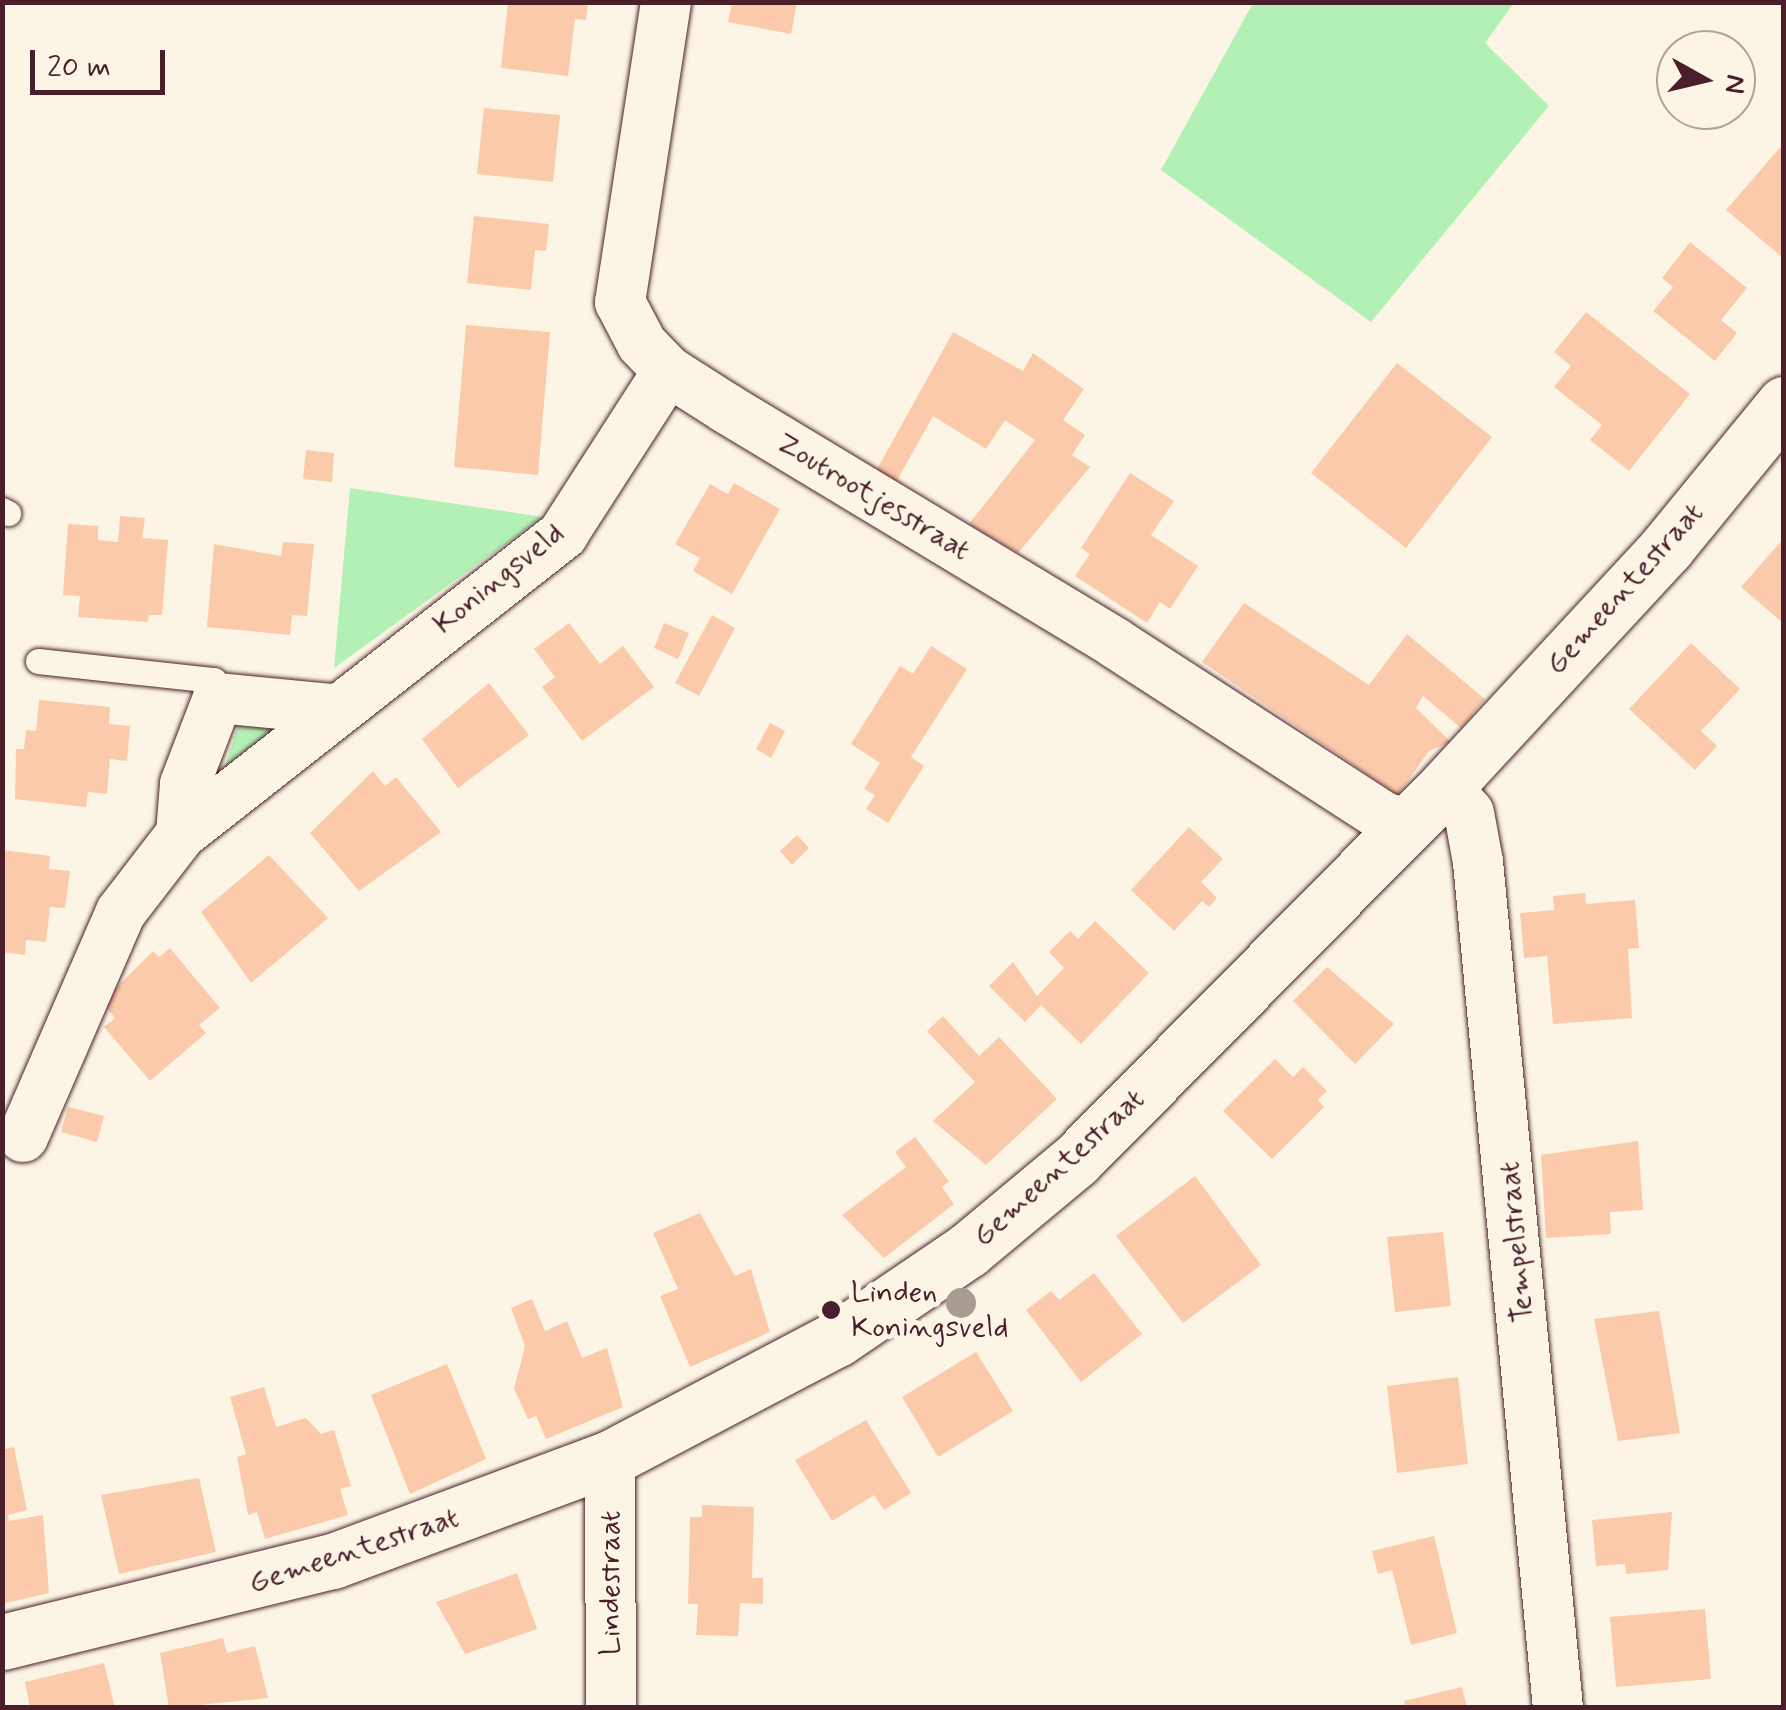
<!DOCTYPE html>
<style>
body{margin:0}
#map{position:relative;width:1786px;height:1710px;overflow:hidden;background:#fcf5e5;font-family:Mynerve,sans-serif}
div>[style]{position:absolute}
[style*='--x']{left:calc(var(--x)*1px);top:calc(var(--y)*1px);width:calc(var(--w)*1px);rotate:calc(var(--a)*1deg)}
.green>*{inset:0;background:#b3f0b6}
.building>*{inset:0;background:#fbcaaa}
.roads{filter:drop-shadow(0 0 2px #4a1f2b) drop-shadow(0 0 2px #4a1f2b)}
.service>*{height:25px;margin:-12.5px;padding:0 12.5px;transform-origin:12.5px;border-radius:12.5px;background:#fcf5e5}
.minor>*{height:50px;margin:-25px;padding:0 25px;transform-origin:25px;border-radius:25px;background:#fcf5e5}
.tertiary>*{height:55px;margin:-27.5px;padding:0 27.5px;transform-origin:27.5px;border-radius:27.5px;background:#fcf5e5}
.trees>*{width:30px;height:30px;margin:-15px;border-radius:50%;background:#a89c92}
.dots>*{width:28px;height:28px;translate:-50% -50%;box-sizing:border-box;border:5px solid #fcf5e5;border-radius:50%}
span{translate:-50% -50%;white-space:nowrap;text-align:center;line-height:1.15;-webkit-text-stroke:10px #fcf5e5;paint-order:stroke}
.street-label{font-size:30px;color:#4a1f2b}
.poi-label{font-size:30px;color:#4a1f2b}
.left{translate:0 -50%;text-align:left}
.frame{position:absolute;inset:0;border:5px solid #4a1f2b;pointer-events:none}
.north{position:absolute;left:1656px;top:30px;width:100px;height:100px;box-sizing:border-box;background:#fcf5e5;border:2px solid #b59f9b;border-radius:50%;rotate:98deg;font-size:28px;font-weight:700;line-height:40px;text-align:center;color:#4a1f2b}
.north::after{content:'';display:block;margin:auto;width:35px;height:45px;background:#4a1f2b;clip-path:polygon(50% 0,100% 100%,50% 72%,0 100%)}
.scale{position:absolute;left:30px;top:50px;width:135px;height:45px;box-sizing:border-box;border:5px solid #4a1f2b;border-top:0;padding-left:12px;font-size:30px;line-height:35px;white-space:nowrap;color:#4a1f2b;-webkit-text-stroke:8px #fcf5e5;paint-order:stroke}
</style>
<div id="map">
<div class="green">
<i style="clip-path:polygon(1253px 3px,1514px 3px,1485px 43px,1549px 106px,1371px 322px,1161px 170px)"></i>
<i style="clip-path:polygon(350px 488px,543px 517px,334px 668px)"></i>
<i style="clip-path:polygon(248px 720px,276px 726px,275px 734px,223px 774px,238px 725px)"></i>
</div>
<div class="building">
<i style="clip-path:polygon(508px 2px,588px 2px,586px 20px,575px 19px,568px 76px,501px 68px)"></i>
<i style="clip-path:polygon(732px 2px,797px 2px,791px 34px,728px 22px)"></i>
<i style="clip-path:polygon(484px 108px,560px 115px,553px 182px,477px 174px)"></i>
<i style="clip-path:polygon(1784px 143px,1784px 259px,1726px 210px)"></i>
<i style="clip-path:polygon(474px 216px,549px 224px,546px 251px,535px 250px,531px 290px,467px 283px)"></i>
<i style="clip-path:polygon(1690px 242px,1747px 288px,1721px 320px,1737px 333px,1715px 361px,1653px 311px,1673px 287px,1662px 278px)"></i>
<i style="clip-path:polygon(1586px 312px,1690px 394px,1629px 471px,1590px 440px,1602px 425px,1554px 387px,1571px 366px,1554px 352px)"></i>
<i style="clip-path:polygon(466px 325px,550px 332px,538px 475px,454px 467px)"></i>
<i style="clip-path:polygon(953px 332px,1023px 371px,1033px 353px,1084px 389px,1063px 420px,1085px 435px,1072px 455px,1090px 467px,1018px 553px,969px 524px,1035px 440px,1005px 420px,986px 449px,933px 416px,895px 484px,875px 473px)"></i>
<i style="clip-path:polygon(1397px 363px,1492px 437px,1406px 548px,1311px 473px)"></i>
<i style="clip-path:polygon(306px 450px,334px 453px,332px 482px,303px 479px)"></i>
<i style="clip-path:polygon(1130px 473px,1174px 501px,1151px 535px,1198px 566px,1170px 609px,1160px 602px,1147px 623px,1075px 576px,1090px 554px,1081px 548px)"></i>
<i style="clip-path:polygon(734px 483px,780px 509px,732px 594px,693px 571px,700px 558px,675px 544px,710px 484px,728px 494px)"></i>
<i style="clip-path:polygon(120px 516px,145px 518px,142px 538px,168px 540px,162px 615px,149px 615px,148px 622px,78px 617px,80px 596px,63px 595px,68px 524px,98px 526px,98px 540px,118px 542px)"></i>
<i style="clip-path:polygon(1784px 538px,1784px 624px,1741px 587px)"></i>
<i style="clip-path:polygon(283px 542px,314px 544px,307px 616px,292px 615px,290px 635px,207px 627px,214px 544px,281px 556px)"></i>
<i style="clip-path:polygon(1244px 603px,1369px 685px,1407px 634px,1485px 699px,1461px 728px,1423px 696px,1416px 708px,1451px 742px,1429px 751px,1398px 795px,1202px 662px)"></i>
<i style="clip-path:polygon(712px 615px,735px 628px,699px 696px,675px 683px)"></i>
<i style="clip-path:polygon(569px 623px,600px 664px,623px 646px,654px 687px,582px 741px,542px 687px,555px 677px,534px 649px)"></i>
<i style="clip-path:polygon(664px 623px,689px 633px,678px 659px,654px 648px)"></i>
<i style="clip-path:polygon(1691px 643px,1740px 689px,1701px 731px,1717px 746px,1695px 770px,1629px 709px)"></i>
<i style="clip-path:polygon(931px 646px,967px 669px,911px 757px,924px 766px,888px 823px,866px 809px,875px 795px,864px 789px,880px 763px,851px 744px,900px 666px,913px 674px)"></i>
<i style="clip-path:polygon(489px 683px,529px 735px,458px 788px,422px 739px)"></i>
<i style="clip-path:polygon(39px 700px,110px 707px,109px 724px,130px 726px,127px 761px,110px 759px,107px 794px,88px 792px,86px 807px,15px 799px,16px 749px,24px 749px,26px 730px,36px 731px)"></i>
<i style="clip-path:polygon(770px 723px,785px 731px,771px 758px,756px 749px)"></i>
<i style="clip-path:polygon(373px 771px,385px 786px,396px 777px,441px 832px,359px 891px,310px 833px)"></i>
<i style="clip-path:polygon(1189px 827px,1223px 859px,1201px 882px,1217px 898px,1209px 907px,1202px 901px,1174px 931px,1131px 890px)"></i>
<i style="clip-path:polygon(797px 835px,809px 848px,792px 865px,780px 851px)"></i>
<i style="clip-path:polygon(2px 850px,50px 856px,49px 869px,70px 871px,65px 908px,50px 907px,46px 942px,26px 940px,25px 955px,2px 952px)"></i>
<i style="clip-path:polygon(269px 855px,328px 918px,251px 983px,201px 912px)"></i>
<i style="clip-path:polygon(1585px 893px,1586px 904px,1635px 900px,1639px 948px,1628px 949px,1632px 1018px,1553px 1024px,1547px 956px,1524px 958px,1520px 913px,1554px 910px,1553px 896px)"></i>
<i style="clip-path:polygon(1095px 921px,1149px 973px,1081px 1044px,1041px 1005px,1025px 1022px,989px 986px,1013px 962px,1037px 996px,1064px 968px,1049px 952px,1070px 931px,1078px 939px)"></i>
<i style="clip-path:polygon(170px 948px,220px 1008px,199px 1025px,206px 1033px,150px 1081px,104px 1027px,115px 1018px,102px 1002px,153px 951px,159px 957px)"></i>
<i style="clip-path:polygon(1327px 967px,1394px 1024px,1355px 1064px,1293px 1001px)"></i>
<i style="clip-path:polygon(943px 1016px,979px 1056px,999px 1037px,1057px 1099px,986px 1165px,933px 1121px,975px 1082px,927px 1031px)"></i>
<i style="clip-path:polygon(1275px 1059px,1293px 1077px,1303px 1067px,1327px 1091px,1318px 1100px,1324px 1107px,1272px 1159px,1223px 1111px)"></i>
<i style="clip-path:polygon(68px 1107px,104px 1116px,97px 1142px,61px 1132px)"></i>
<i style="clip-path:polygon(915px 1137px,949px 1181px,942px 1187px,954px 1204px,884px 1258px,842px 1215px,906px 1167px,895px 1152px)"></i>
<i style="clip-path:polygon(1638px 1141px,1643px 1210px,1610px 1212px,1611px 1234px,1546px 1238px,1541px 1155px)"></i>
<i style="clip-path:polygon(1195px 1176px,1261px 1265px,1183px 1323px,1116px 1236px)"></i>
<i style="clip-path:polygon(700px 1213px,735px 1276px,751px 1269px,770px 1332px,690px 1367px,660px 1296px,678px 1289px,653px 1233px)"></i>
<i style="clip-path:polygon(1443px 1232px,1451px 1306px,1395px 1312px,1387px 1237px)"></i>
<i style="clip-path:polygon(1094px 1273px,1142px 1334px,1081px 1382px,1026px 1310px,1051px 1291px,1059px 1300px)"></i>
<i style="clip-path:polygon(532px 1299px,545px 1331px,567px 1321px,582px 1358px,607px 1348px,623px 1407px,546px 1439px,536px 1416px,528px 1419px,514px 1389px,525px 1346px,511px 1308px)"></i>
<i style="clip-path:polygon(1659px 1311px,1680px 1433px,1618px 1441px,1594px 1319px)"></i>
<i style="clip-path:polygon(976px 1352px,1013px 1411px,938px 1457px,902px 1397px)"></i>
<i style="clip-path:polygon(447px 1364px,486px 1459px,410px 1494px,371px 1395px)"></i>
<i style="clip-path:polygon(1458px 1377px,1468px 1464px,1397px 1473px,1387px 1386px)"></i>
<i style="clip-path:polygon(264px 1387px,276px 1427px,306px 1418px,321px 1434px,334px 1430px,351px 1486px,340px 1489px,348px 1515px,265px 1539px,257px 1512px,248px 1515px,237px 1457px,246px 1454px,230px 1397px)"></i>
<i style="clip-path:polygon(866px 1420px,911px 1493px,884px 1510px,874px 1495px,832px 1521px,795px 1460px)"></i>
<i style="clip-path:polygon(14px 1447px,27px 1510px,8px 1515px,9px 1521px,43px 1515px,49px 1593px,2px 1604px,2px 1450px)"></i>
<i style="clip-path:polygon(199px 1478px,216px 1552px,119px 1574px,101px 1495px)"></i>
<i style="clip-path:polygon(702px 1505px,754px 1507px,752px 1578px,763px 1578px,763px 1604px,740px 1603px,738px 1636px,696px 1635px,698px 1604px,688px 1604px,690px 1517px,702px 1517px)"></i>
<i style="clip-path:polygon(1672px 1512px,1668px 1570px,1626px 1574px,1625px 1564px,1596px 1566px,1592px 1520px)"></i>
<i style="clip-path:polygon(1434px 1536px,1457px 1633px,1411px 1645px,1392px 1570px,1378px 1574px,1372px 1551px)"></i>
<i style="clip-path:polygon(517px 1573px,537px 1629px,465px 1654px,436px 1602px)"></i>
<i style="clip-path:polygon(1705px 1609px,1711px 1679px,1616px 1687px,1610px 1617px)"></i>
<i style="clip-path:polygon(223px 1638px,227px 1653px,255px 1646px,268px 1698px,169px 1708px,160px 1653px)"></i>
<i style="clip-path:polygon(104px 1663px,115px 1708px,30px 1708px,25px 1682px)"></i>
<i style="clip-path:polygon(1462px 1687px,1467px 1708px,1406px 1708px,1404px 1701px)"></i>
</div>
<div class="roads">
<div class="service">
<i style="--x:2;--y:510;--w:7;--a:27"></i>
<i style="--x:38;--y:661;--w:177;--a:6.2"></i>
<i style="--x:214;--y:680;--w:18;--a:77"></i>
</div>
<div class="minor">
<i style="--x:666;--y:2;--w:304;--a:98.7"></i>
<i style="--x:620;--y:302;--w:47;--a:62.4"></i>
<i style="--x:642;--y:344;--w:37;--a:46"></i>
<i style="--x:668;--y:371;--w:69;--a:32.5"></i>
<i style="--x:726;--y:408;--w:454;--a:31.1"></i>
<i style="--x:1115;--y:643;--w:323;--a:32.9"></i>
<i style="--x:1386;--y:818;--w:23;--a:13"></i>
<i style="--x:1446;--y:786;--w:35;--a:50"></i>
<i style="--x:1469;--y:813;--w:50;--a:79.6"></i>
<i style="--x:1478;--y:862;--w:850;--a:84.6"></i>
<i style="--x:181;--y:834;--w:50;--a:-85.4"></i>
<i style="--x:185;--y:784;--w:92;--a:-69"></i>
<i style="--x:218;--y:698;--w:116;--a:5.5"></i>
<i style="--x:23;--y:1137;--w:245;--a:-66.5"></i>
<i style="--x:121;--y:912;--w:98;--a:-52.4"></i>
<i style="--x:181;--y:834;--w:486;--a:-38.1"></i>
<i style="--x:563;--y:534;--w:194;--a:-57.2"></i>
<i style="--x:610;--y:1458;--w:250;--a:89.8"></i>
</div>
<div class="tertiary">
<i style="--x:2;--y:1642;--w:341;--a:-13.8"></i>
<i style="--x:333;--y:1561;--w:296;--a:-20.4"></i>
<i style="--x:610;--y:1458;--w:256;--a:-27.7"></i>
<i style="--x:837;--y:1339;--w:158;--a:-34.2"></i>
<i style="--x:968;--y:1250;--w:141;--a:-39.8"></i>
<i style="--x:1076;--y:1160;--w:526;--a:-45.31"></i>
<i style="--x:1446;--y:786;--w:326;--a:-47.2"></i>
<i style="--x:1667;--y:547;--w:185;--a:-50.7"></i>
</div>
</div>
<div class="trees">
<i style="left:961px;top:1303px"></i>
</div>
<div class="dots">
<i style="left:831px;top:1310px;background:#4a1f2b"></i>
</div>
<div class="street-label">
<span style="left:873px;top:497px;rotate:31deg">Zoutrootjesstraat</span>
<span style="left:499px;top:579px;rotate:-39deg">Koningsveld</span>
<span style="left:1625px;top:589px;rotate:-48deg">Gemeentestraat</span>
<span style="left:1059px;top:1168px;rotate:-42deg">Gemeentestraat</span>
<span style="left:1517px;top:1242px;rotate:-95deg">Tempelstraat</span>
<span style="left:354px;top:1551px;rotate:-18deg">Gemeentestraat</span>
<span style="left:611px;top:1583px;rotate:-90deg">Lindestraat</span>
</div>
<div class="poi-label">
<span class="left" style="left:851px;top:1310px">Linden<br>Koningsveld</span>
</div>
<div class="frame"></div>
<div class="north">N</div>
<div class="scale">20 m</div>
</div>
